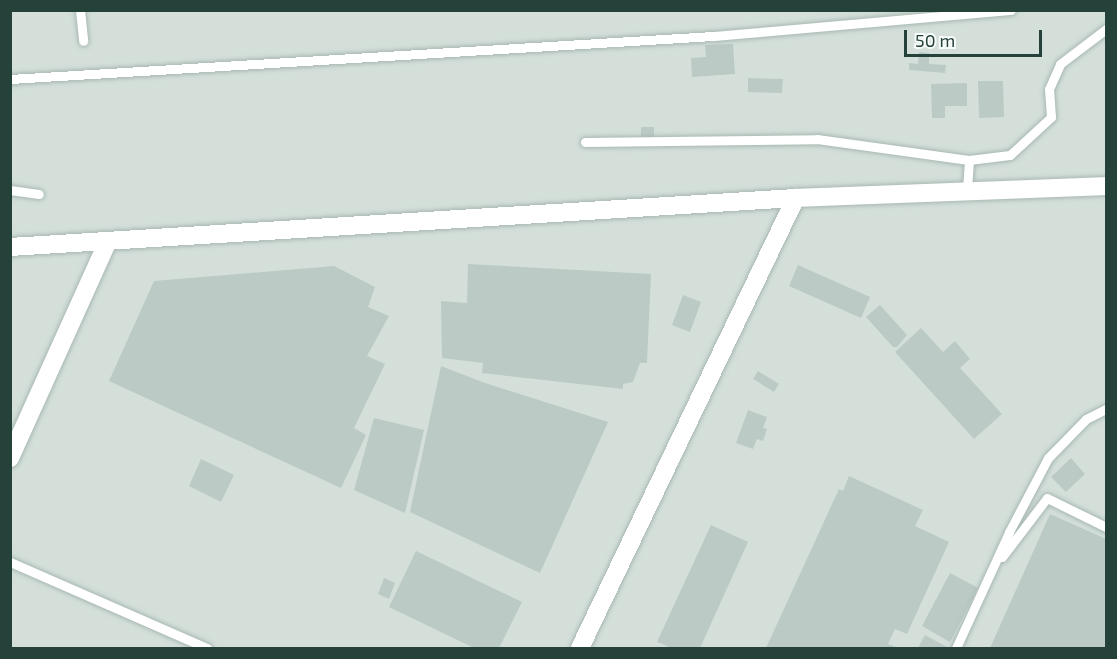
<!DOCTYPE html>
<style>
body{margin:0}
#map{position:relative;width:1117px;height:659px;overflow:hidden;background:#e6efeb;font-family:"Exo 2",sans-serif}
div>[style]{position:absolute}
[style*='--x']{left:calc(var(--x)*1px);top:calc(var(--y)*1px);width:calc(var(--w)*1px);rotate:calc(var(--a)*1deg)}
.built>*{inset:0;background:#d4dfda}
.building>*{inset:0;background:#bbcac4}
.roads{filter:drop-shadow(0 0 2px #a8b8b2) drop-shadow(0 0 2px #a8b8b2)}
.lane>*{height:9px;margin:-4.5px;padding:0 4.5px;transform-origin:4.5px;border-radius:4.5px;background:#fff}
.street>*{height:18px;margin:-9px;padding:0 9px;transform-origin:9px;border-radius:9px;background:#fff}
.secondary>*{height:18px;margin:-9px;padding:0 9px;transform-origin:9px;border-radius:9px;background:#fff}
span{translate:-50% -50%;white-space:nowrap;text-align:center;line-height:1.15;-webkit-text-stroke:6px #f7fbf9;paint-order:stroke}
.frame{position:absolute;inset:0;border:12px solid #24423a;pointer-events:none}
.scale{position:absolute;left:904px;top:30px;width:138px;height:27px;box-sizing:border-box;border:3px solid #24423a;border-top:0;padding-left:8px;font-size:18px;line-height:21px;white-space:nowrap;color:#24423a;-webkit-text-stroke:4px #f7fbf9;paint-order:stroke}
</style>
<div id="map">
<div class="built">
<i style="clip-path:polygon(10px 11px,1106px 11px,1106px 648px,11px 648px)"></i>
</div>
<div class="building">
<i style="clip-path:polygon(733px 44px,735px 74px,692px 77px,691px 58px,706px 57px,705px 45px)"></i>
<i style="clip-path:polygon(919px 52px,929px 53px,929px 64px,946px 65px,945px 73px,909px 70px,909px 63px,918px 64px)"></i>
<i style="clip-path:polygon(748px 78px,783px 79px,782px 93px,748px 92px)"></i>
<i style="clip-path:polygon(978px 81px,1003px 81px,1004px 117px,979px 118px)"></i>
<i style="clip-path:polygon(967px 83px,967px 106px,945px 106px,945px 118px,932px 118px,931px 84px)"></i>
<i style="clip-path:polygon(641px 127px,654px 127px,654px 140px,641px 140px)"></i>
<i style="clip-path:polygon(468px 264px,651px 274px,647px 363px,640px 363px,633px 382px,623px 384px,623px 389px,482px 373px,483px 363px,442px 358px,441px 301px,467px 303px)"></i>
<i style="clip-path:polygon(798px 265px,870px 297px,861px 318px,789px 286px)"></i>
<i style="clip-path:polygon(334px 266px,375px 287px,368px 307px,389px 316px,367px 356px,385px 364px,354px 428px,366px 435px,341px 488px,109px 381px,154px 281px)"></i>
<i style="clip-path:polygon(683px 295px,701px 302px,690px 332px,672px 325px)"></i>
<i style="clip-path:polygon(880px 305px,907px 335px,897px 347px,893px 347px,866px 317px)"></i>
<i style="clip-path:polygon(921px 328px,943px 352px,955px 341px,970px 359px,960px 368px,1002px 414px,974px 439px,895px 352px)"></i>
<i style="clip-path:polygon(441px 366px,485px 383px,608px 422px,540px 573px,410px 512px)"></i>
<i style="clip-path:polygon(758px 371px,779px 384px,774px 392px,753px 379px)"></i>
<i style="clip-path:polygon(748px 410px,767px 417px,763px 428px,767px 429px,763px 441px,757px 439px,753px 449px,736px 443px)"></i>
<i style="clip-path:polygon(374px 418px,424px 430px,405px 513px,354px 490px)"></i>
<i style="clip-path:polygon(1071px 458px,1085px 474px,1066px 492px,1051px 477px)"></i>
<i style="clip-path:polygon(201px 459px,234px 475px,221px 502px,189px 486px)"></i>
<i style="clip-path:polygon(849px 476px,923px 510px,915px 526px,949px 542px,907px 634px,895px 629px,888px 644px,898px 648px,766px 648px,839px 489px,843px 491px)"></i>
<i style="clip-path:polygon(1050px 514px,1106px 539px,1106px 648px,990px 648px)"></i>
<i style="clip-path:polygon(711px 525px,748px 542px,700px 648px,672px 648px,657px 642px)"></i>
<i style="clip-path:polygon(416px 551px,522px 602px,499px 648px,474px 648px,389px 607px)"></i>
<i style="clip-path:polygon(950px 573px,978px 588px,950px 642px,922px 626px)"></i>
<i style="clip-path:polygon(384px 578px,395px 583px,389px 599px,378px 594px)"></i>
<i style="clip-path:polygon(925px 635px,947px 647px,946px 648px,918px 648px)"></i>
</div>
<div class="roads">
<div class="lane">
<i style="--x:80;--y:10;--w:31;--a:84"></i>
<i style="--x:10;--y:79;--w:704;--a:-3.5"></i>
<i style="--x:713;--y:36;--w:299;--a:-5"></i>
<i style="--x:585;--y:142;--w:232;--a:-0.7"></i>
<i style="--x:817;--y:139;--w:153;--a:7.9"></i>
<i style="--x:969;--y:160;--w:41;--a:-7"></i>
<i style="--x:1010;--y:155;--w:56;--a:-42.8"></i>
<i style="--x:1051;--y:117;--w:28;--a:-94"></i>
<i style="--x:1049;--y:89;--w:27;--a:-66"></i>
<i style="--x:1060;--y:64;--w:58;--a:-37.3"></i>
<i style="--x:967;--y:189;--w:29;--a:-86"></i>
<i style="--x:10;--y:190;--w:29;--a:8"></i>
<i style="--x:1002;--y:557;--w:74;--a:-52.7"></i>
<i style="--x:1047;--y:498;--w:66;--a:26.2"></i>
<i style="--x:10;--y:562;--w:215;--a:23.6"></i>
<i style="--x:956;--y:648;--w:128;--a:-65.4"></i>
<i style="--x:1009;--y:532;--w:84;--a:-62.2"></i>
<i style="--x:1048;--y:458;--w:54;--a:-45.7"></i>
<i style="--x:1086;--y:419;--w:22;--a:-27"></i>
</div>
<div class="street">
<i style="--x:10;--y:458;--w:236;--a:-65.7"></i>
<i style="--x:580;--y:648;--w:499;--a:-64.4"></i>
</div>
<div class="secondary">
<i style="--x:10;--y:247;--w:788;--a:-3.57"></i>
<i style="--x:796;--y:198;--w:310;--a:-2.2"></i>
</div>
</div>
<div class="frame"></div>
<div class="scale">50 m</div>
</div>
